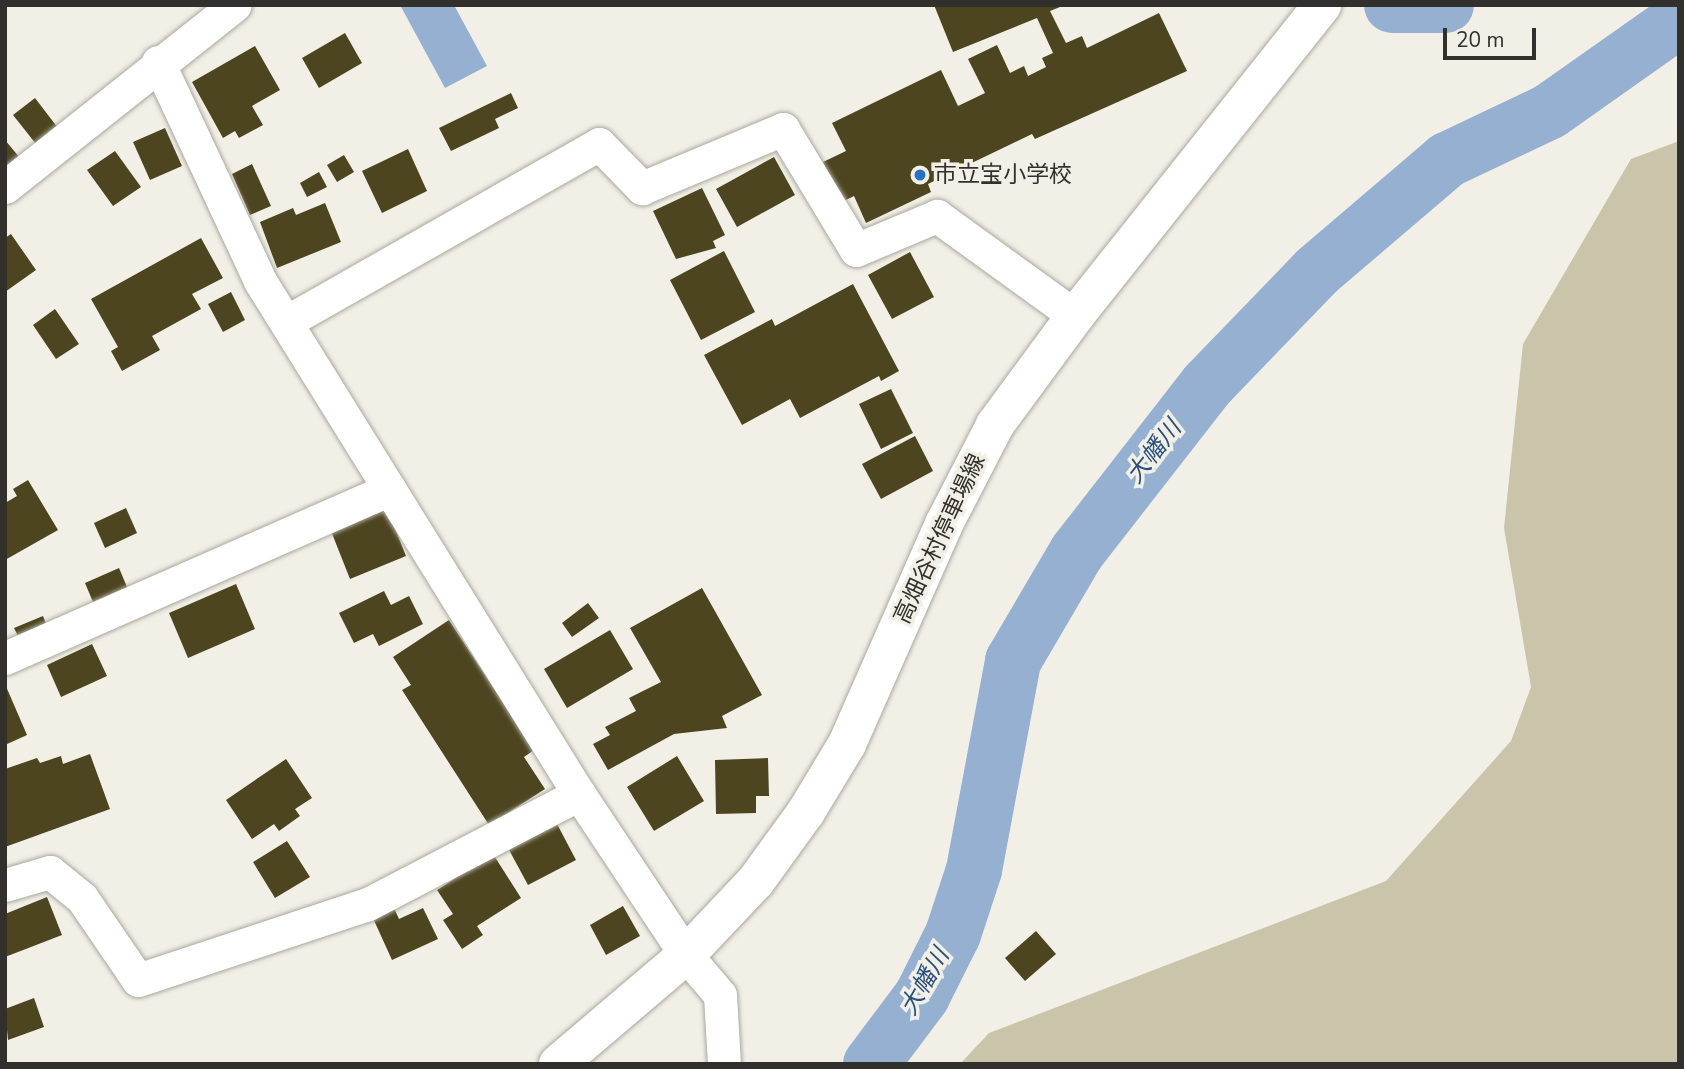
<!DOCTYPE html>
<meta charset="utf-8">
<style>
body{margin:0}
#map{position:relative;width:1684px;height:1069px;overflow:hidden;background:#f2f0e6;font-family:"Nunito Sans","Noto Sans JP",sans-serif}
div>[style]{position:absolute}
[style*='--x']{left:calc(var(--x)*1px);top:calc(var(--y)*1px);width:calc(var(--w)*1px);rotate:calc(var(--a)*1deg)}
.green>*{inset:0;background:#cac4aa}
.water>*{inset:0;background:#95b0d1}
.river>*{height:56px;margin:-28px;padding:0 28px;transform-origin:28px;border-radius:28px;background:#95b0d1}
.building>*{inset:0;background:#4d451f}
.roads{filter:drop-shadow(0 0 2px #aaa89e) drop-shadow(0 0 2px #aaa89e)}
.minor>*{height:33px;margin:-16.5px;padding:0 16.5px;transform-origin:16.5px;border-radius:16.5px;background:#fff}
.major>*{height:38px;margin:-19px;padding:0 19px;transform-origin:19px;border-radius:19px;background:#fff}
.dots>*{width:19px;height:19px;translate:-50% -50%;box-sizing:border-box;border:4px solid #f2f0e6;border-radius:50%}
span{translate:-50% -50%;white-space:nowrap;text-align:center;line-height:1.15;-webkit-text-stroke:7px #f2f0e6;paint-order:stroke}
.poi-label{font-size:23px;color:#31302c}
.left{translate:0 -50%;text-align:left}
.street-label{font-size:23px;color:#31302c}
.water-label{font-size:24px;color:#294f7c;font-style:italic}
.frame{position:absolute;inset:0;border:7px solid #31302c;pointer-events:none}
.scale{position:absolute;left:1443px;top:28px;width:93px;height:32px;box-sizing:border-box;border:4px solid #31302c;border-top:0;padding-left:9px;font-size:21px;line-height:24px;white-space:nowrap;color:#31302c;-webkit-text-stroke:5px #f2f0e6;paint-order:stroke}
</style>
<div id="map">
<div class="green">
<i style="clip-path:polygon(1679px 141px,1679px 1064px,960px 1064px,989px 1033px,1386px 881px,1511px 741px,1531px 687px,1504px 528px,1523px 344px,1631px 159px)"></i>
</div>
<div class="water">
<i style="clip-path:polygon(400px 5px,454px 5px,487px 66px,445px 88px)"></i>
</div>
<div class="river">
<i style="--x:1392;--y:5;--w:54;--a:0"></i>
<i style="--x:871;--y:1064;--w:85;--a:-53.1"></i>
<i style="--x:922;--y:996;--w:69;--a:-63.4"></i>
<i style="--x:953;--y:934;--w:67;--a:-71.8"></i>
<i style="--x:974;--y:870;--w:213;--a:-79.4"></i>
<i style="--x:1013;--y:661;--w:126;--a:-59.6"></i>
<i style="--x:1077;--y:552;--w:212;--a:-52.1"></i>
<i style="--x:1207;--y:385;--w:158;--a:-46"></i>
<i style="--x:1317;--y:271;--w:171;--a:-40.5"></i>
<i style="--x:1447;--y:160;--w:114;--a:-25.4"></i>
<i style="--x:1550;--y:111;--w:158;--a:-35.2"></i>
</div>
<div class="building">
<i style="clip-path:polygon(934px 5px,1065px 5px,1050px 11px,1066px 43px,1082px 36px,1087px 48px,1159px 13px,1187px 71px,1035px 139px,1032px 134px,928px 184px,931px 192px,866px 223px,854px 196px,842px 202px,823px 162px,846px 151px,832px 123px,941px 70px,958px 106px,985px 93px,968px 59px,997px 45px,1010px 73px,1024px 66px,1028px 76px,1046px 67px,1042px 58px,1053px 53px,1037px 18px,953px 52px)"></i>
<i style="clip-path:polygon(345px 33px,362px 63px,319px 88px,302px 58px)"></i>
<i style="clip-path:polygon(255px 46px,280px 90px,252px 106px,263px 125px,239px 138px,235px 131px,223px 138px,192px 82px)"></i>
<i style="clip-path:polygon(511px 93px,518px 108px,495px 119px,499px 128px,451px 151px,439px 128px)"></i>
<i style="clip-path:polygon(35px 98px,58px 128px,36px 144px,13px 115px)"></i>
<i style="clip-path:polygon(165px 128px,182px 166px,150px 180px,133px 142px)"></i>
<i style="clip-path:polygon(5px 140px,20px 158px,5px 171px)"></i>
<i style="clip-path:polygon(408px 149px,427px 191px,382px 213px,362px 171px)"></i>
<i style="clip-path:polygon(115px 151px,141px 187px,113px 206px,87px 170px)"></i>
<i style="clip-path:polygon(344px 155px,354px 172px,337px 182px,327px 165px)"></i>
<i style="clip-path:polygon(774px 157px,795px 195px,737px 227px,716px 189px)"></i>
<i style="clip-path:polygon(252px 164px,271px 206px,250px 215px,232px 174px)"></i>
<i style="clip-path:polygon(319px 172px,327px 187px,307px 197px,300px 183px)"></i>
<i style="clip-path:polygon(702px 188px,725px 235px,713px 241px,716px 248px,676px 259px,653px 211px)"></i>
<i style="clip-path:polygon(325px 203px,341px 242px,277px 268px,260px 222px,293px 208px,296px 215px)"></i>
<i style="clip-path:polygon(11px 234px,36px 270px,5px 292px,5px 238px)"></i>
<i style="clip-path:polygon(201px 238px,223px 278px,192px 294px,201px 309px,152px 336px,160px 350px,122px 371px,111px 351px,118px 347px,91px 299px)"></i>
<i style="clip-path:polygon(724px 251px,755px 312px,701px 340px,670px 280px)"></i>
<i style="clip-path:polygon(910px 252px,934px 297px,892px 319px,868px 275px)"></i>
<i style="clip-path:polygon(853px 284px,899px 371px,881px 381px,879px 376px,800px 418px,790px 399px,742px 425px,704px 355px,772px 319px,775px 326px)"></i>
<i style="clip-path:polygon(231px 292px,245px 320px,223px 332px,208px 304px)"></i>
<i style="clip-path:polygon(55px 309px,79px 344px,56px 359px,33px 325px)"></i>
<i style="clip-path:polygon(891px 389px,913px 433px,881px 449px,859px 404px)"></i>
<i style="clip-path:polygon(915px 436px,933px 471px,881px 499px,862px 464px)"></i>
<i style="clip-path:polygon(28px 480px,58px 530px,5px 560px,5px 503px,17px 496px,13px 489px)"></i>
<i style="clip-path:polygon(126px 508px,137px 533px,105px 548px,94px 523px)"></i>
<i style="clip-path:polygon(387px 508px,406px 556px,350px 579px,331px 531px)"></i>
<i style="clip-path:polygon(119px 568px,127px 587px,93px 602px,85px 583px)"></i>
<i style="clip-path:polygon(236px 584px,255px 629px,188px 658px,169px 613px)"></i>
<i style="clip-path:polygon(702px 588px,762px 695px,722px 716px,727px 728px,674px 734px,608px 770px,593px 744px,610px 735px,605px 727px,636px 711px,629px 698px,661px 682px,630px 628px)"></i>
<i style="clip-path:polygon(384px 591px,391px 605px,409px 596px,423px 624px,379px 646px,373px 634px,354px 643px,339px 613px)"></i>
<i style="clip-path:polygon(588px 603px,599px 618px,572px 637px,562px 623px)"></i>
<i style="clip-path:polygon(43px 616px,47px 626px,19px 638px,14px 628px)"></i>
<i style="clip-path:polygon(449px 620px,534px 750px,524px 757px,545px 789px,489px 825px,402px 690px,411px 685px,393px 657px)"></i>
<i style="clip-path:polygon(610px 630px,633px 669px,567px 708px,544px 669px)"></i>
<i style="clip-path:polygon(92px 644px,107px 676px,61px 697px,47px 665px)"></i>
<i style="clip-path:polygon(5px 684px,27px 735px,5px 745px)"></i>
<i style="clip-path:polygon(90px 754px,110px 809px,5px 847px,5px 769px,37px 758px,40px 763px,61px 756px,63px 764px)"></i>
<i style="clip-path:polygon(677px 756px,704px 801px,654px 831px,627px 787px)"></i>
<i style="clip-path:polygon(768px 758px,769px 796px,756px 796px,756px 813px,716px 814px,715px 760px)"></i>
<i style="clip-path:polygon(286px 759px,312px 798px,295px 809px,300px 816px,279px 831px,274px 824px,252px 839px,226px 800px)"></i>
<i style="clip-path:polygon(556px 822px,576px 860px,528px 885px,508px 848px)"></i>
<i style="clip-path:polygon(287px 841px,310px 877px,275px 898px,253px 862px)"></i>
<i style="clip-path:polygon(493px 854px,521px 898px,477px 926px,483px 935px,462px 949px,443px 920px,453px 914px,437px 890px)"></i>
<i style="clip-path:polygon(47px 897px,62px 935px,5px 957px,5px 914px)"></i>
<i style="clip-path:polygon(393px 906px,399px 919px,423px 908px,438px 939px,392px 960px,372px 916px)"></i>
<i style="clip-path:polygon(623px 906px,640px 936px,606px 955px,590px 925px)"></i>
<i style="clip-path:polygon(1036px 931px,1056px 954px,1025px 981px,1005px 958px)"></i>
<i style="clip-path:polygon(34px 998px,44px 1027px,8px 1040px,5px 1009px)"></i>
</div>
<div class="roads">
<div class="minor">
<i style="--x:158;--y:62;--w:242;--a:65"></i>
<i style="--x:260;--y:281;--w:604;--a:58.13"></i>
<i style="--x:579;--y:794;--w:193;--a:56.4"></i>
<i style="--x:686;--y:955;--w:52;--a:49.6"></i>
<i style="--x:720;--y:995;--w:69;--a:86.7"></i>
<i style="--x:5;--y:187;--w:293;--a:-38.4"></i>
<i style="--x:286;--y:322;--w:360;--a:-29.6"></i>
<i style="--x:599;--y:144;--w:62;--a:45.7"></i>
<i style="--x:642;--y:188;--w:153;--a:-22.7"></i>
<i style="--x:783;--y:129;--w:141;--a:58.9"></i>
<i style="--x:856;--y:250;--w:88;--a:-22.8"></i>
<i style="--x:937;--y:216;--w:170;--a:35.9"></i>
<i style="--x:5;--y:658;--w:420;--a:-23.7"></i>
<i style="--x:5;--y:885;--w:47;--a:-16.1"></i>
<i style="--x:50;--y:872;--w:41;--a:39.1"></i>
<i style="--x:82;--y:898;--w:99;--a:55.7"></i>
<i style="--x:138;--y:980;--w:242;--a:-18.3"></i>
<i style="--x:368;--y:904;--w:238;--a:-27.5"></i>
</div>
<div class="major">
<i style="--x:558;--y:1064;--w:168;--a:-40.4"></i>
<i style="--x:686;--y:955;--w:102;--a:-46.6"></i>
<i style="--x:756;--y:881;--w:85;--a:-54.1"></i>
<i style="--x:806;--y:812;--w:79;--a:-58.9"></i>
<i style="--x:847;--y:744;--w:240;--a:-66.2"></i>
<i style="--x:944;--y:524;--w:111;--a:-62.7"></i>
<i style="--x:995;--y:425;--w:135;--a:-53.7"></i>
<i style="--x:1075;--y:316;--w:397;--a:-51.5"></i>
</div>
</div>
<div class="dots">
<i style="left:920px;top:175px;background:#2972c2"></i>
</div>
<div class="poi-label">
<span class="left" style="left:934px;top:175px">市立宝小学校</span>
</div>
<div class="street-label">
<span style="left:940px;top:539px;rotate:-65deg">高畑谷村停車場線</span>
</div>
<div class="water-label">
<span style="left:1154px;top:452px;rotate:-52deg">大幡川</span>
<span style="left:925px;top:982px;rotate:-60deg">大幡川</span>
</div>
<div class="frame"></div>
<div class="scale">20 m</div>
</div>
